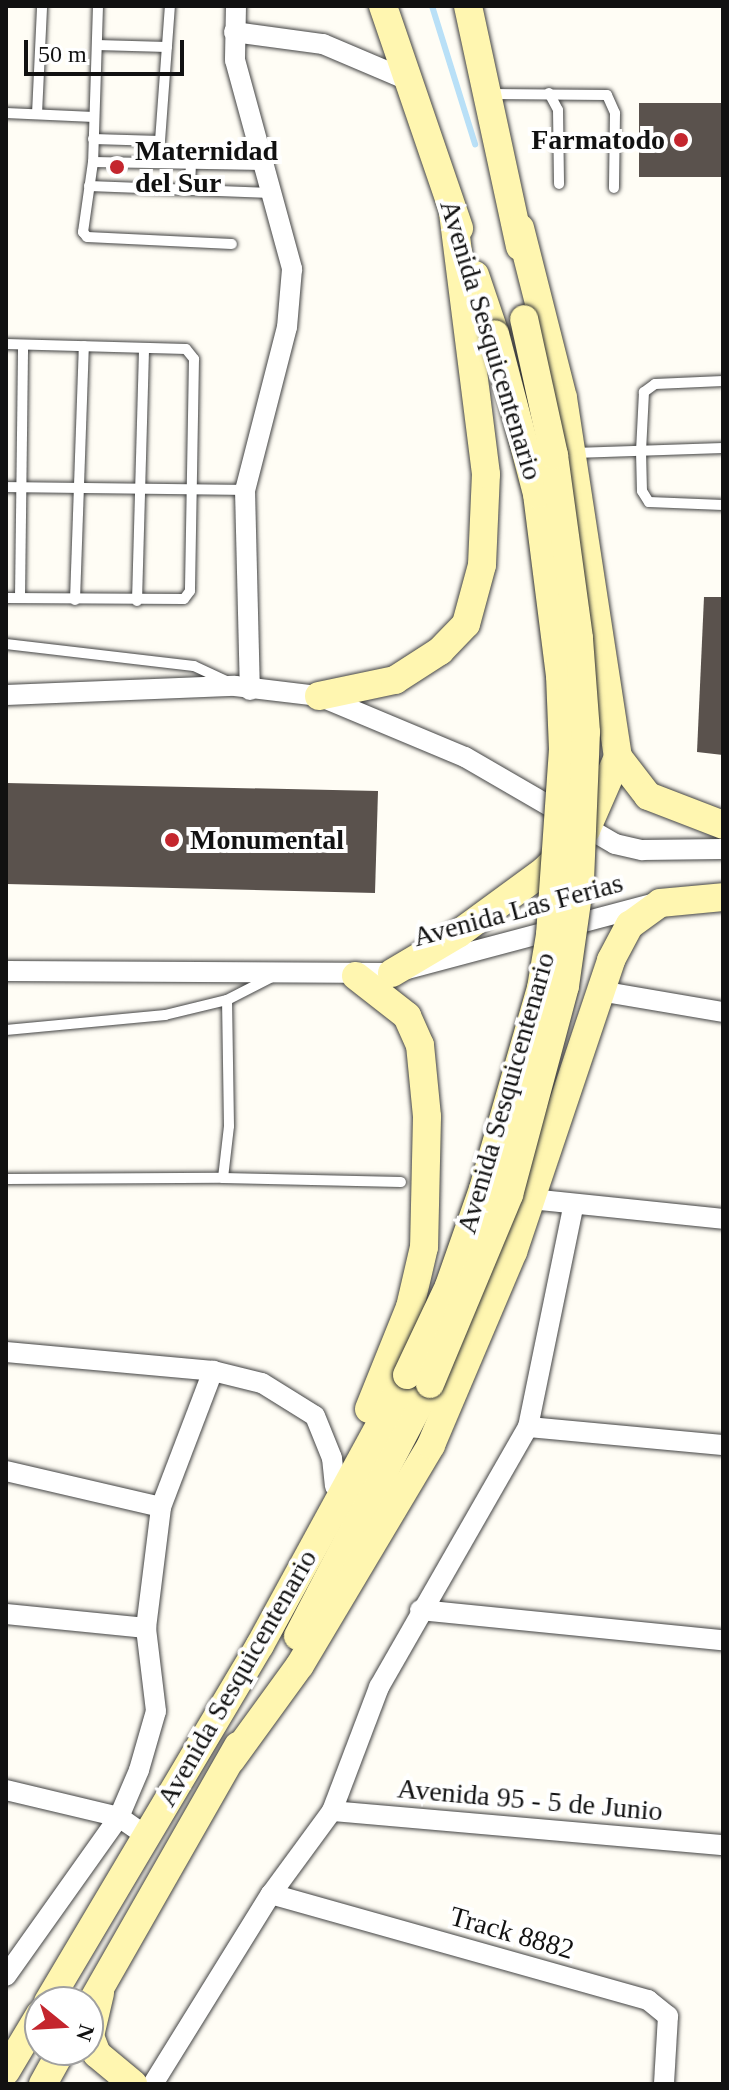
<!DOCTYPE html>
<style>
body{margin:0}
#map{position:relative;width:729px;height:2090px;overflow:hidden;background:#fffdf5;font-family:Georgia,serif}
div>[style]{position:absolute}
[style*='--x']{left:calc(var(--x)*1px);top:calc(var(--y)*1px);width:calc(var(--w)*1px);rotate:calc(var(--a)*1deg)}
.stream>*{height:6px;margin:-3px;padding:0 3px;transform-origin:3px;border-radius:3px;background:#b9e0f7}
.building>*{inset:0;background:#5a524d}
.roads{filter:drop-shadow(0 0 2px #444) drop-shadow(0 0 2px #444)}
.lane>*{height:10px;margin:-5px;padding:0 5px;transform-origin:5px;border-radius:5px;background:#fff}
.street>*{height:20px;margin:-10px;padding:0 10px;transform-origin:10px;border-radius:10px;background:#fff}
.secondary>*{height:28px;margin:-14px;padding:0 14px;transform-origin:14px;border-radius:14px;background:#fff6b0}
.bridges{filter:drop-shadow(0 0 2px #333) drop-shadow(0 0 2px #333)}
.secondary-bridge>*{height:28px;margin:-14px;padding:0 14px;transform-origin:14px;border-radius:14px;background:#fff6b0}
.dots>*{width:22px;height:22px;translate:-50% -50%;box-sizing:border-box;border:4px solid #fff;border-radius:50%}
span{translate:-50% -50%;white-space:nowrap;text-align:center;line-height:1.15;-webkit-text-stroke:8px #fff;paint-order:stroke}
.poi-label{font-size:28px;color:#111;font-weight:700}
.right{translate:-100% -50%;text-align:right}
.left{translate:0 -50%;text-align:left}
.street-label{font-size:28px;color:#111}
.frame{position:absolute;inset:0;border:8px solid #111;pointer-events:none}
.north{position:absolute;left:24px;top:1986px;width:80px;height:80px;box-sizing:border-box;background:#fff;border:2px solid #a0a0a0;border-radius:50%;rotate:108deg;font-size:22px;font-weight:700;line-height:32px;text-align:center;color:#111}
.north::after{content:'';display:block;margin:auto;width:28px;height:36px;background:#c4262e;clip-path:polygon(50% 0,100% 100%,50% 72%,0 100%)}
.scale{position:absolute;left:24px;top:40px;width:160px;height:36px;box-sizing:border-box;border:4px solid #111;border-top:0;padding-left:10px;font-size:24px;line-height:28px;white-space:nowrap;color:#111;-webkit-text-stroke:6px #fff;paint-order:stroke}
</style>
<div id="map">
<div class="stream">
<i style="--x:432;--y:6;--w:145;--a:72.7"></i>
</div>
<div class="building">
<i style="clip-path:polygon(639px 103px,723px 103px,723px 177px,639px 177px)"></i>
<i style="clip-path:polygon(704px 597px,723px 597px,723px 755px,697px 752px)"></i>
<i style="clip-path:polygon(6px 783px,378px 791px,375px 893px,6px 884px)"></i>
</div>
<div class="roads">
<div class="lane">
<i style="--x:98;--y:6;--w:156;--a:91.8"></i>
<i style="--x:93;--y:162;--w:71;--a:98.1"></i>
<i style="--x:83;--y:232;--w:6;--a:51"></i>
<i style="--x:87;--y:237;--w:145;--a:2.8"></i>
<i style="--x:97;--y:45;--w:70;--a:1.6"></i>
<i style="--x:549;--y:93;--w:19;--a:62"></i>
<i style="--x:558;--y:110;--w:74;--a:89.2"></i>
<i style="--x:491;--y:94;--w:116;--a:0.5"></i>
<i style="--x:607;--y:95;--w:20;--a:66"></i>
<i style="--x:615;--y:113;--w:75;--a:90.8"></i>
<i style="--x:6;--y:113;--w:88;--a:2.6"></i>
<i style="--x:37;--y:114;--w:108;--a:-87.3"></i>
<i style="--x:93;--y:139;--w:67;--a:1.7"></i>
<i style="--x:160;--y:141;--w:135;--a:-85.8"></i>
<i style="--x:93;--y:162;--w:171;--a:1"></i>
<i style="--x:89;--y:186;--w:182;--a:2.2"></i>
<i style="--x:190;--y:190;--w:26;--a:-88"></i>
<i style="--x:6;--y:344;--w:180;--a:1.6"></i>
<i style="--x:186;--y:349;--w:13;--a:51"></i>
<i style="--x:194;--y:359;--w:232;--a:91"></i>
<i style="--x:190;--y:591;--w:10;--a:127"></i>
<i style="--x:184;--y:599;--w:178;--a:-179.7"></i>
<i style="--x:723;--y:381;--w:68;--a:177.5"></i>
<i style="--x:655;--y:384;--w:14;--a:144"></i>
<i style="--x:644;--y:392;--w:59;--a:92.9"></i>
<i style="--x:641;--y:451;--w:40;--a:88.6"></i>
<i style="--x:642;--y:491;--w:13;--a:58"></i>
<i style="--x:649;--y:502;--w:74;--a:2.3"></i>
<i style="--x:574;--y:453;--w:149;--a:-1.9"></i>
<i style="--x:6;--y:487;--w:239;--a:0.7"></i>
<i style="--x:20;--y:598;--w:253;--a:-89.3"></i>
<i style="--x:75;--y:600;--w:254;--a:-88"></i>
<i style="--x:137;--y:601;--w:253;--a:-88.4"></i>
<i style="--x:6;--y:644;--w:189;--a:6.7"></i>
<i style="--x:194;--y:666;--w:35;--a:25"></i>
<i style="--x:6;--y:1030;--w:160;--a:-5.4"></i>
<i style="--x:165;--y:1015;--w:64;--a:-13.6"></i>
<i style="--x:227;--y:1000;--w:51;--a:-27.1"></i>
<i style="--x:223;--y:1178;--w:178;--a:1.3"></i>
<i style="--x:6;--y:1179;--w:217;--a:-0.3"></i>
<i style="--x:223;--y:1178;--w:52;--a:-83.4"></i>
<i style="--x:229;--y:1126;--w:126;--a:-90.9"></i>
</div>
<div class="street">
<i style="--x:236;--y:6;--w:54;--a:91.1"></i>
<i style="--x:235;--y:60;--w:217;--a:74.7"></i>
<i style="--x:292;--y:269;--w:58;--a:94.9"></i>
<i style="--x:287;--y:327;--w:168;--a:104.4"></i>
<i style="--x:245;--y:490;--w:200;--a:88.6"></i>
<i style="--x:234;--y:32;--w:90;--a:7.7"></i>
<i style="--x:323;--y:44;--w:92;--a:23"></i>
<i style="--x:6;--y:695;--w:229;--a:-2.3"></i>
<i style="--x:235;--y:686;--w:85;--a:6.8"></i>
<i style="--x:319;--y:696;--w:158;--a:22.7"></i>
<i style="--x:465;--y:757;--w:173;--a:30.1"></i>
<i style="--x:615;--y:844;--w:28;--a:13"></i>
<i style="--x:642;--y:850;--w:81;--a:-0.7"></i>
<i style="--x:6;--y:971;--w:386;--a:0.3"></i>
<i style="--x:392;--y:973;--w:273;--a:-14.9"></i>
<i style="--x:600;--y:991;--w:125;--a:9.7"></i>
<i style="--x:531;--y:1199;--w:193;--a:5.9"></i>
<i style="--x:6;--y:1352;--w:208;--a:5.2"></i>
<i style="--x:213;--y:1371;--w:50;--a:13.8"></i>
<i style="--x:262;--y:1383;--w:62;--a:31.9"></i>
<i style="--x:315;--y:1416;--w:45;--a:68"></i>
<i style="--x:332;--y:1458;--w:28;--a:84"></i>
<i style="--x:528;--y:1427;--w:196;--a:5.3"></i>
<i style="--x:6;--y:1471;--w:159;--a:13.1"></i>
<i style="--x:420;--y:1610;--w:304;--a:5.7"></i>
<i style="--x:6;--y:1614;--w:141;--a:5.7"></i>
<i style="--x:6;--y:1790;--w:116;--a:13.4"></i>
<i style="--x:119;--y:1817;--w:33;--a:35"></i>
<i style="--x:332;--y:1811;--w:392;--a:5"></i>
<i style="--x:271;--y:1894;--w:392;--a:15.7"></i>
<i style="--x:648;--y:2000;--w:26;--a:39"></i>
<i style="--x:668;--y:2016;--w:68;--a:93.4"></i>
<i style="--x:6;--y:1976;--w:195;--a:-54.6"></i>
<i style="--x:119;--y:1817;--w:51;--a:-66.9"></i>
<i style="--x:139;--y:1770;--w:61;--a:-73.9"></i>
<i style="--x:156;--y:1711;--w:84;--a:-96.9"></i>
<i style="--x:146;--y:1628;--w:122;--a:-82.9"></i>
<i style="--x:161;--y:1507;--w:146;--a:-69.1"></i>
<i style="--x:153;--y:2084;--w:224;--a:-58.2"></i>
<i style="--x:271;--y:1894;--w:103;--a:-53.7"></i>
<i style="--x:332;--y:1811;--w:133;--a:-69.2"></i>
<i style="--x:379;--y:1687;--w:300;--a:-60.2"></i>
<i style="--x:528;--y:1427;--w:225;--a:-78.4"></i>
</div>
<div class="secondary">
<i style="--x:383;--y:6;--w:235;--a:71.1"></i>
<i style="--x:468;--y:6;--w:246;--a:77.8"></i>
<i style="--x:520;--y:228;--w:175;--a:75.8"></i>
<i style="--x:563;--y:398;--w:363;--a:81.3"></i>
<i style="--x:618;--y:757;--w:49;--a:52.4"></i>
<i style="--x:648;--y:796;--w:80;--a:21.1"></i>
<i style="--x:475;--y:275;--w:62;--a:71.3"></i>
<i style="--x:319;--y:696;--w:78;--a:-11.9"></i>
<i style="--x:395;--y:680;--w:54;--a:-32.8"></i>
<i style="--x:440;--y:651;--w:37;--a:-46"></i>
<i style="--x:466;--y:624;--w:61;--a:-74.8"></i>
<i style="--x:482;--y:565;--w:91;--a:-87.5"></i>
<i style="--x:486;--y:474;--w:264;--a:-97.2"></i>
<i style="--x:392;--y:973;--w:77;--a:-30.6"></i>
<i style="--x:458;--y:934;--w:107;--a:-36.2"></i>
<i style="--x:544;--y:871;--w:59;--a:-44.3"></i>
<i style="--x:586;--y:830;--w:80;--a:-66.3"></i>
<i style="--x:356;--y:976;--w:65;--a:38.1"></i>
<i style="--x:407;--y:1016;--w:32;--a:66"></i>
<i style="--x:420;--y:1045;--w:72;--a:84.4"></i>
<i style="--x:427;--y:1117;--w:130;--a:91.3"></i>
<i style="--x:424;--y:1247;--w:62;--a:103.1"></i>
<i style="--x:410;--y:1307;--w:110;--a:111.9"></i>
<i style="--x:298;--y:1636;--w:284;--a:-62.4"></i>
<i style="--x:231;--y:1760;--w:117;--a:-54"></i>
<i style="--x:300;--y:1665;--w:256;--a:-59.2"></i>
<i style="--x:431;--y:1445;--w:210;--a:-67"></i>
<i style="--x:513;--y:1252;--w:308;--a:-71.4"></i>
<i style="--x:611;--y:960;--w:40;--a:-62"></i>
<i style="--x:630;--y:925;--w:37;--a:-36"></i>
<i style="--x:660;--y:903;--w:63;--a:-5.4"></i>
<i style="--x:100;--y:1993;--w:44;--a:103.1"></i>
<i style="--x:90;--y:2036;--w:19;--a:69"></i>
<i style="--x:97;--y:2054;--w:47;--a:39.8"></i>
<i style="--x:48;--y:2002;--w:415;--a:-59.3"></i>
<i style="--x:260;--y:1645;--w:307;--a:-61.4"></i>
<i style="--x:88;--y:2009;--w:303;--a:-60.3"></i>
<i style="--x:6;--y:2071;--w:66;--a:-59.2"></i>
<i style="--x:43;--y:2084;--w:39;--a:-61"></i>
</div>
</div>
<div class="bridges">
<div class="secondary-bridge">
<i style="--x:407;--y:1375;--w:98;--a:-64.7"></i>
<i style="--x:449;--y:1286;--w:103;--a:-70.7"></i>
<i style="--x:483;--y:1189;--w:209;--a:-73.9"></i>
<i style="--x:541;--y:988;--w:54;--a:-80.4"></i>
<i style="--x:550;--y:935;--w:185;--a:-86"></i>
<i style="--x:563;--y:750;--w:74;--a:-92.3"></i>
<i style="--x:560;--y:676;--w:183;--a:-97.2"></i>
<i style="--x:537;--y:494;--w:165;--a:-104.7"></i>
<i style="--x:430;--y:1384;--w:205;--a:-67.3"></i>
<i style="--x:509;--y:1195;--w:216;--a:-75"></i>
<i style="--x:565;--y:986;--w:106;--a:-81.9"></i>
<i style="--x:580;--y:881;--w:149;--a:-87.7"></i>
<i style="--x:586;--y:732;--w:94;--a:-94.3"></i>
<i style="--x:579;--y:638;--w:185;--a:-97.8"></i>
<i style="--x:554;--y:455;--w:139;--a:-102.4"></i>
</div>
</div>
<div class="dots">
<i style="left:681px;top:140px;background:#c4262e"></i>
<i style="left:117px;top:167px;background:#c4262e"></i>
<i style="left:172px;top:840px;background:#c4262e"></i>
</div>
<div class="poi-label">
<span class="right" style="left:665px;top:140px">Farmatodo</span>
<span class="left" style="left:135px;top:167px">Maternidad<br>del Sur</span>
<span class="left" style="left:190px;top:840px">Monumental</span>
</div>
<div class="street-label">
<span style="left:491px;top:340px;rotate:73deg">Avenida Sesquicentenario</span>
<span style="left:518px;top:910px;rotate:-15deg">Avenida Las Ferias</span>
<span style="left:506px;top:1093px;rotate:-74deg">Avenida Sesquicentenario</span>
<span style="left:237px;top:1678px;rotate:-60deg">Avenida Sesquicentenario</span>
<span style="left:530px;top:1800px;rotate:5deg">Avenida 95 - 5 de Junio</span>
<span style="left:512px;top:1933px;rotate:16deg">Track 8882</span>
</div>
<div class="frame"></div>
<div class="north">N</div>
<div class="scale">50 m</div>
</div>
